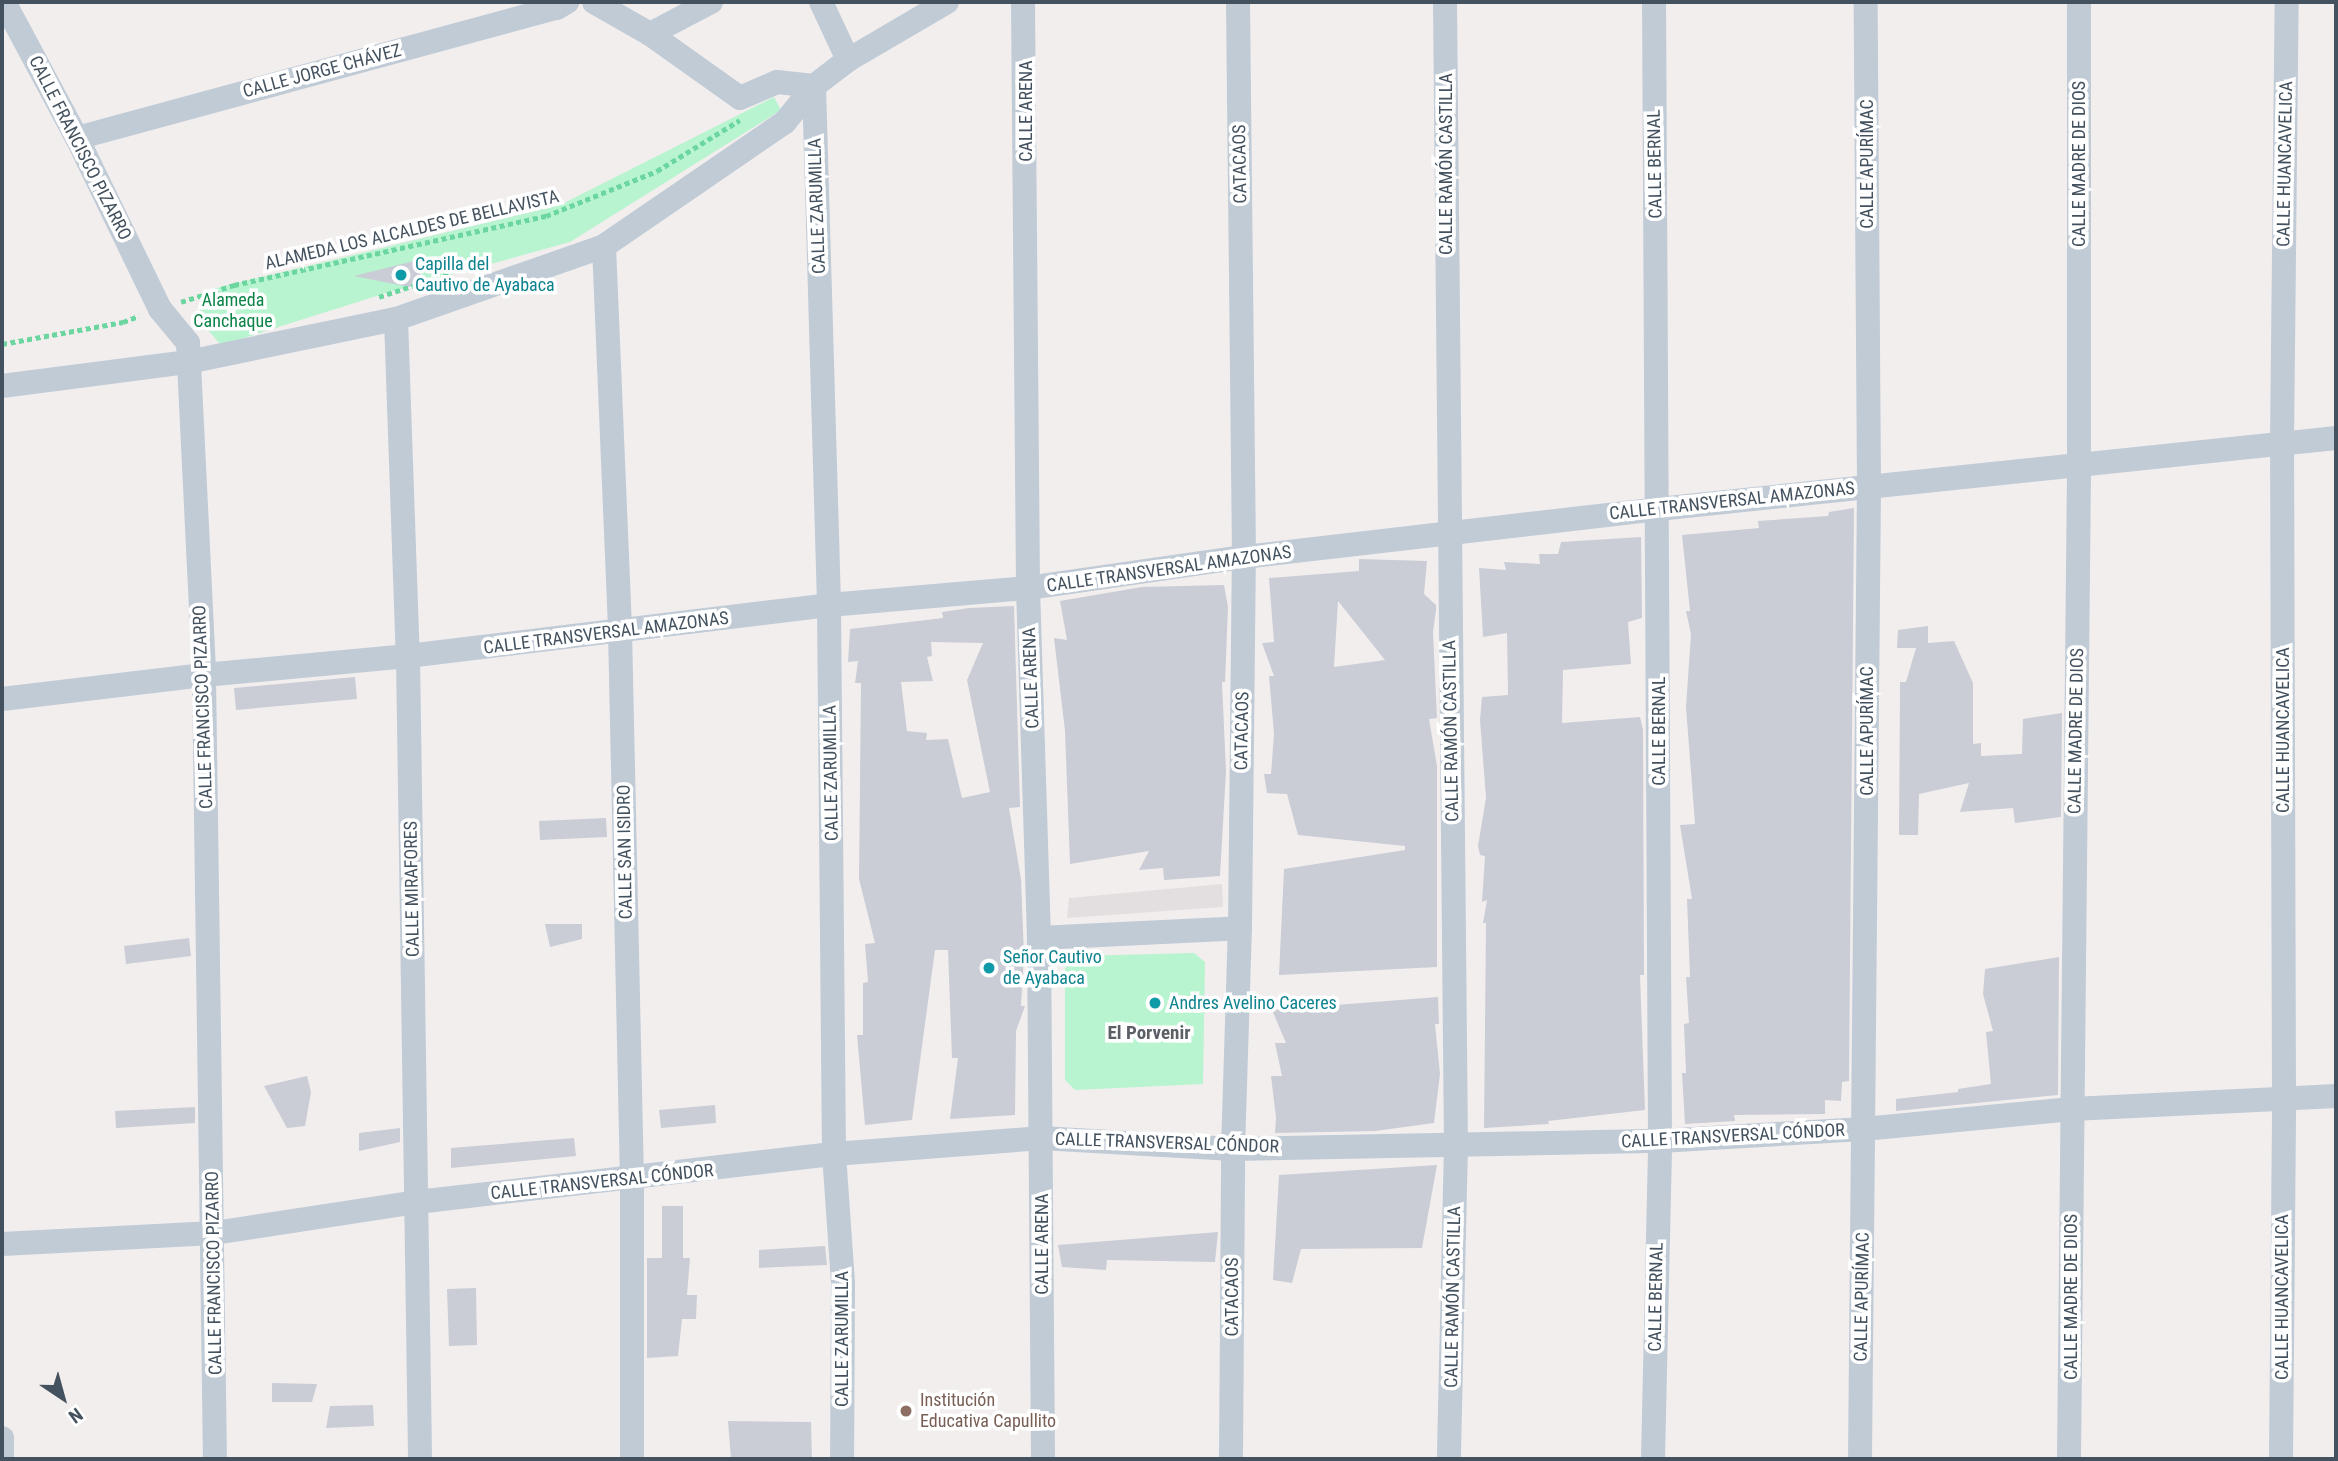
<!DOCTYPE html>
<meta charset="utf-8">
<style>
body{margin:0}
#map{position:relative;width:2338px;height:1461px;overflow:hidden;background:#f2eeee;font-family:"Roboto Condensed",sans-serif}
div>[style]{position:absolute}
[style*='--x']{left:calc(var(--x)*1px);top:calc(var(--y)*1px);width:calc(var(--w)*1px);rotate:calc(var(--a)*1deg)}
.education>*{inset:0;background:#e3dfe0}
.green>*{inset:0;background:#b8f4cf}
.building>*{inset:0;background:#cacdd5}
.path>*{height:4.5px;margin-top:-2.25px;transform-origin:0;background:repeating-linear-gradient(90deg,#6cd6a1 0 5px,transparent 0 8.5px)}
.minor>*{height:24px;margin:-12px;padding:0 12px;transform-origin:12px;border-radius:12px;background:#c0cbd6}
.dots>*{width:19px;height:19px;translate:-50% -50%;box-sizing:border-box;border:4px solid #fff;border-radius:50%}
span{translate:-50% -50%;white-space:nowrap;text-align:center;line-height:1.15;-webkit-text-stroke:7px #fff;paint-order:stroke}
.street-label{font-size:18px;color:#44525f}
.culture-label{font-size:18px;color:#0d838f}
.left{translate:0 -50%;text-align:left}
.park-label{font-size:18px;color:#0c8347}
.education-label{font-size:18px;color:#785e54}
.neighbourhood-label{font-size:19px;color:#5a5f65;font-weight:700}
.frame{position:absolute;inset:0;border:4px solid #44525f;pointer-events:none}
.north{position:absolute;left:28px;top:1363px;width:70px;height:70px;-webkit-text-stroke:5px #fff;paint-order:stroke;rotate:144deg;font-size:19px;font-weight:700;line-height:28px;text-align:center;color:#44525f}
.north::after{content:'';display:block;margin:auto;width:24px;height:32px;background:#44525f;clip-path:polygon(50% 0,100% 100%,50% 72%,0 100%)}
</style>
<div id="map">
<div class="education">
<i style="clip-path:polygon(1222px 884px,1223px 907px,1067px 918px,1069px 898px)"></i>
</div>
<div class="green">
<i style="clip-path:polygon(774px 97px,781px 110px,570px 242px,386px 293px,228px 343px,219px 343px,203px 324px,200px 309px,204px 291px,560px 205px)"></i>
<i style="clip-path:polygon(1194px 953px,1205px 962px,1203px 1084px,1075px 1090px,1065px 1080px,1065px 968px,1076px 956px)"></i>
</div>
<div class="building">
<i style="clip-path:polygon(414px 261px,422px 276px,409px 287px,354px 276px)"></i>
<i style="clip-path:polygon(1854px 508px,1849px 1081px,1842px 1082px,1841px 1101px,1825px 1100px,1825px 1114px,1734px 1115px,1735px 1121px,1685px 1124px,1682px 1073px,1686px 1073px,1684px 1024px,1689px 1023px,1686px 977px,1690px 977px,1687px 899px,1692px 899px,1680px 825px,1695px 824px,1686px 707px,1691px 634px,1686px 611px,1690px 611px,1682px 535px,1759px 528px,1758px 521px,1828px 516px,1829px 512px)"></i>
<i style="clip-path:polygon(1641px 537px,1642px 618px,1628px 622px,1631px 664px,1563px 670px,1562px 723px,1640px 717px,1643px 730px,1644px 975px,1640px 975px,1645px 1110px,1548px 1121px,1549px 1124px,1484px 1128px,1486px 923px,1483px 923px,1487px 900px,1482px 902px,1485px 856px,1480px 855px,1478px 846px,1486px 798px,1480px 720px,1482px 697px,1508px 695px,1507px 633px,1483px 637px,1479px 568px,1506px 570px,1504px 562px,1540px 564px,1539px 554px,1558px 554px,1561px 542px)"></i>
<i style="clip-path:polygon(evenodd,1359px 559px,1427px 561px,1424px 594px,1436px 605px,1436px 610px,1433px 632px,1437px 718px,1429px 719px,1437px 766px,1437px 967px,1279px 975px,1284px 869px,1405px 850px,1405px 846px,1298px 835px,1287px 794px,1267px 793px,1264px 774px,1271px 774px,1274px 734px,1269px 676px,1274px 676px,1262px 643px,1274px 642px,1269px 578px,1359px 571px,1359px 559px,1338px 601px,1385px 660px,1334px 667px,1338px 601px)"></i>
<i style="clip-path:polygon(1224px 585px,1228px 607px,1225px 682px,1222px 682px,1226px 771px,1220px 876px,1164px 880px,1163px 868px,1139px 870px,1149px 851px,1070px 864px,1065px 731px,1054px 638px,1067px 640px,1060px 601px,1142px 587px)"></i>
<i style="clip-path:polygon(evenodd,1014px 606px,1020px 807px,1009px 808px,1021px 879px,1024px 955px,1021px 1006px,1025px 1006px,1016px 1031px,1015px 1115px,950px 1119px,958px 1058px,952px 1058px,948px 950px,935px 950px,912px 1120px,865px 1125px,857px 1035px,863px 1035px,863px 983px,868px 982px,865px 944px,875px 943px,859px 879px,861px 683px,855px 683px,858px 661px,848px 662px,850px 629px,943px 618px,942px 612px,969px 608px,1014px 606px,931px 642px,983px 643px,967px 680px,990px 792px,962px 798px,948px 739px,926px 740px,927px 733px,907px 731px,901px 682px,933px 681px,927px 657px,932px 656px,931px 642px)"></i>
<i style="clip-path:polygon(1928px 626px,1928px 643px,1954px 641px,1973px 683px,1973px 744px,1981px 743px,1981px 756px,2022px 754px,2023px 719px,2062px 713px,2061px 817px,2015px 823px,2013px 808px,1960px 812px,1969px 783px,1919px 794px,1918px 835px,1899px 835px,1900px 682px,1906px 682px,1916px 648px,1897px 648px,1898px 630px)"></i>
<i style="clip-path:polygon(355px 677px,357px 699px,236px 710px,234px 688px)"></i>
<i style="clip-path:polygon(606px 818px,607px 837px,540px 840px,539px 821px)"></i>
<i style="clip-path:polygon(545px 924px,582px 924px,582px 939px,550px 947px)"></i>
<i style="clip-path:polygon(189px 938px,191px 956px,126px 964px,124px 946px)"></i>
<i style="clip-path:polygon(2059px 957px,2058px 1095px,1896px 1111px,1896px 1099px,1958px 1092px,1958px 1089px,1991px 1084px,1986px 1032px,1993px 1031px,1983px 994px,1985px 969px)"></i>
<i style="clip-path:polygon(1438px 997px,1439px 1024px,1435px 1024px,1440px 1074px,1434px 1123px,1375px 1131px,1275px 1133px,1276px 1118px,1271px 1076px,1282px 1076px,1275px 1043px,1286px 1043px,1272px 1010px)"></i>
<i style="clip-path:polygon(307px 1076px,311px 1092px,305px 1126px,287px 1128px,264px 1086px)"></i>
<i style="clip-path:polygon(715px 1105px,716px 1123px,661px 1128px,659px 1110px)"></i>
<i style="clip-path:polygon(195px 1107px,195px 1123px,116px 1128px,115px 1111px)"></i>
<i style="clip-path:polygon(400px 1128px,400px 1142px,359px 1151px,359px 1133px)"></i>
<i style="clip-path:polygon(574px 1138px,576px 1156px,451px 1168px,451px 1148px)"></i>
<i style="clip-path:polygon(1437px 1165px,1422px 1248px,1301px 1249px,1292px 1283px,1273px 1280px,1279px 1175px)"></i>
<i style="clip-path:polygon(662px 1206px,683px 1206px,683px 1258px,690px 1258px,687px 1295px,697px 1295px,696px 1319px,682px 1319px,678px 1356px,647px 1358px,647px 1258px,662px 1258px)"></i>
<i style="clip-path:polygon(1218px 1232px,1215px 1262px,1107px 1260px,1106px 1270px,1062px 1267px,1058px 1245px)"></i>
<i style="clip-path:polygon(825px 1246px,827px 1265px,759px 1268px,759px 1250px)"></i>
<i style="clip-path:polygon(476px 1288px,477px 1345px,449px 1346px,447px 1289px)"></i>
<i style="clip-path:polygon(272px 1383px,317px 1384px,312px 1402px,272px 1402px)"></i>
<i style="clip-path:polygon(373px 1405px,374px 1426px,326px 1428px,330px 1406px)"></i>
<i style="clip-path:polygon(728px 1421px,811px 1422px,812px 1459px,731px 1459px)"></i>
</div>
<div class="path">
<i style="--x:379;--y:297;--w:76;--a:-18.4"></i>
<i style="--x:181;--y:302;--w:56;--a:-17.8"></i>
<i style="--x:234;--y:285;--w:320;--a:-12.5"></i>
<i style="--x:546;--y:216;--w:120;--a:-22.1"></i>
<i style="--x:657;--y:171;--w:97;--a:-31.6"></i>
<i style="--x:2;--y:344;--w:123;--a:-10.3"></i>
<i style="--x:123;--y:322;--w:17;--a:-21"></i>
</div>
<div class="minor">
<i style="--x:4;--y:2;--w:154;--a:61.8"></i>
<i style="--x:77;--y:138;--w:190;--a:64.1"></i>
<i style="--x:160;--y:309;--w:44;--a:50.5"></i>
<i style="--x:188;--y:343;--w:332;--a:87.2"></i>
<i style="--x:204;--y:675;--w:784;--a:89.2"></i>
<i style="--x:594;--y:2;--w:64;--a:29.7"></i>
<i style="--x:650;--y:34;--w:110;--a:35.4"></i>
<i style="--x:740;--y:98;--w:40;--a:-23.4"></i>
<i style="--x:777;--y:82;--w:37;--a:6"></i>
<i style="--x:814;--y:86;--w:519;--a:88.34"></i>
<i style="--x:829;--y:605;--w:549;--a:89.48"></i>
<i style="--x:834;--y:1154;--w:130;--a:86"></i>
<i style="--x:843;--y:1284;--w:175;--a:90.3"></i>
<i style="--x:821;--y:2;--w:64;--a:65"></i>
<i style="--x:1023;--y:2;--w:586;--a:89.51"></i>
<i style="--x:1028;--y:588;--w:350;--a:88.2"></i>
<i style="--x:1039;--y:938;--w:521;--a:89.56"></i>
<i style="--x:1445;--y:2;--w:1142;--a:89.45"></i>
<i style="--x:1456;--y:1144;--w:315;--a:91.3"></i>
<i style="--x:650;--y:34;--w:69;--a:-27.7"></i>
<i style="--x:77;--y:138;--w:497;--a:-15.2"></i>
<i style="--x:557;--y:8;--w:12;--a:-31"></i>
<i style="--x:604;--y:246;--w:385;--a:87.6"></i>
<i style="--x:620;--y:631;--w:548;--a:88.75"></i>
<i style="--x:632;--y:1179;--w:280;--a:90"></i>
<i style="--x:396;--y:319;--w:337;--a:88"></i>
<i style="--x:408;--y:656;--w:803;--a:89.14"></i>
<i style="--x:2;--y:386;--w:188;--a:-7.4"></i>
<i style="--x:188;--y:362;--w:212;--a:-11.7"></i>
<i style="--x:396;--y:319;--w:220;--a:-19.3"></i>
<i style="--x:604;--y:246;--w:219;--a:-34.4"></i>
<i style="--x:785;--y:122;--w:46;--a:-51.1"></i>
<i style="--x:814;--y:86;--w:43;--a:-37.4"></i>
<i style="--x:848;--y:60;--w:115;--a:-30.4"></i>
<i style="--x:2;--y:699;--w:203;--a:-6.8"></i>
<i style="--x:204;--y:675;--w:205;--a:-5.3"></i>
<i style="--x:408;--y:656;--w:424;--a:-6.9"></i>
<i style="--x:829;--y:605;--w:200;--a:-4.9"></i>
<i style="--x:1028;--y:588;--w:218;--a:-8.2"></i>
<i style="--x:1244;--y:557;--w:417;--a:-6.6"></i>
<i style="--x:1658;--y:509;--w:682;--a:-5.98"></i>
<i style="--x:1039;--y:938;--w:201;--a:-2.8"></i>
<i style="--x:2;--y:1244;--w:212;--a:-3"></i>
<i style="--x:214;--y:1233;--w:205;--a:-8.7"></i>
<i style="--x:417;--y:1202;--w:420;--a:-6.6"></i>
<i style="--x:834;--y:1154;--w:208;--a:-4.4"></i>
<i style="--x:1041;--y:1138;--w:192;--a:3.3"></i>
<i style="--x:1233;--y:1149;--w:427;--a:-1.1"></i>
<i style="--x:1660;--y:1141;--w:204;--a:-3.4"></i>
<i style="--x:1864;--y:1129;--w:209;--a:-5.5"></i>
<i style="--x:2072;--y:1109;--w:264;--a:-2.8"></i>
<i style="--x:2;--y:1438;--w:21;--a:90"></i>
<i style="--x:1231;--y:1459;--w:310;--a:-89.6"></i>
<i style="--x:1233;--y:1149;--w:221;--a:-88.2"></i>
<i style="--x:1240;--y:928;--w:371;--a:-89.4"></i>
<i style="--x:1244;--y:557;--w:555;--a:-90.62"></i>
<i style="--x:1653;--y:1459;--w:318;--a:-88.7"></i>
<i style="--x:1660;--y:1141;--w:1139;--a:-90.3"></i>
<i style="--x:1860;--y:1459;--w:972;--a:-89.47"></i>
<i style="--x:1869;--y:487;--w:485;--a:-90.4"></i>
<i style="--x:2069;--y:1459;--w:996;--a:-89.42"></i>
<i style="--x:2079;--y:463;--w:461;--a:-90"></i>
<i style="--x:2281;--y:1459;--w:360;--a:-89.5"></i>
<i style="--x:2284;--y:1099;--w:655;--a:-90.17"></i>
<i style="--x:2282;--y:444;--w:442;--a:-89.4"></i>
</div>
<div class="dots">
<i style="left:401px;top:275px;background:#0f9aa8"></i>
<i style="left:989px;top:968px;background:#0f9aa8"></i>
<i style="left:1155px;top:1003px;background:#0f9aa8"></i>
<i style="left:906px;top:1411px;background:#8d6e63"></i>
</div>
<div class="street-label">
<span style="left:322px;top:71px;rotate:-15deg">CALLE JORGE CHÁVEZ</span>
<span style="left:1026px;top:111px;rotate:-90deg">CALLE ARENA</span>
<span style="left:80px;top:148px;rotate:63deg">CALLE FRANCISCO PIZARRO</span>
<span style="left:1240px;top:164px;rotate:-91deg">CATACAOS</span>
<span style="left:1446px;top:164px;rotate:-90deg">CALLE RAMÓN CASTILLA</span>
<span style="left:1655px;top:164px;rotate:-91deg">CALLE BERNAL</span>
<span style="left:1867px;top:164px;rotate:-90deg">CALLE APURÍMAC</span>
<span style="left:2079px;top:164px;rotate:-90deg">CALLE MADRE DE DIOS</span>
<span style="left:2285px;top:164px;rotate:-89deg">CALLE HUANCAVELICA</span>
<span style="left:817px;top:206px;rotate:-92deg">CALLE ZARUMILLA</span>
<span style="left:412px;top:230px;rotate:-13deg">ALAMEDA LOS ALCALDES DE BELLAVISTA</span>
<span style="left:1732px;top:501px;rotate:-6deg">CALLE TRANSVERSAL AMAZONAS</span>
<span style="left:1169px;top:569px;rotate:-8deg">CALLE TRANSVERSAL AMAZONAS</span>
<span style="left:606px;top:633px;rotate:-7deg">CALLE TRANSVERSAL AMAZONAS</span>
<span style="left:1031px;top:678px;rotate:-92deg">CALLE ARENA</span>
<span style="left:203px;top:707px;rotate:-92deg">CALLE FRANCISCO PIZARRO</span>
<span style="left:2283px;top:730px;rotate:-90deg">CALLE HUANCAVELICA</span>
<span style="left:1242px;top:731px;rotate:-89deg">CATACAOS</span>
<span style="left:1451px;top:731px;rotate:-91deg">CALLE RAMÓN CASTILLA</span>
<span style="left:1659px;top:731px;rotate:-90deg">CALLE BERNAL</span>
<span style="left:1867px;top:731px;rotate:-90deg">CALLE APURÍMAC</span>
<span style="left:2076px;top:731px;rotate:-89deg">CALLE MADRE DE DIOS</span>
<span style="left:831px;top:773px;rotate:-91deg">CALLE ZARUMILLA</span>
<span style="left:625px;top:852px;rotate:-91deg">CALLE SAN ISIDRO</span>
<span style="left:412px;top:889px;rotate:-91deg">CALLE MIRAFORES</span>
<span style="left:1733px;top:1136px;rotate:-3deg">CALLE TRANSVERSAL CÓNDOR</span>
<span style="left:1167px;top:1143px;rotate:2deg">CALLE TRANSVERSAL CÓNDOR</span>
<span style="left:602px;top:1182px;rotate:-6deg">CALLE TRANSVERSAL CÓNDOR</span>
<span style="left:1042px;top:1244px;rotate:-90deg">CALLE ARENA</span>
<span style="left:214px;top:1273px;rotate:-91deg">CALLE FRANCISCO PIZARRO</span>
<span style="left:1232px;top:1297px;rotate:-90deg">CATACAOS</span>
<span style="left:1453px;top:1297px;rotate:-89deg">CALLE RAMÓN CASTILLA</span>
<span style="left:1656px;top:1297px;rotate:-89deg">CALLE BERNAL</span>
<span style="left:1862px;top:1297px;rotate:-89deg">CALLE APURÍMAC</span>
<span style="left:2071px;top:1297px;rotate:-90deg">CALLE MADRE DE DIOS</span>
<span style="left:2282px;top:1297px;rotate:-90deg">CALLE HUANCAVELICA</span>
<span style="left:842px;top:1339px;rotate:-90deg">CALLE ZARUMILLA</span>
</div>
<div class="culture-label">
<span class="left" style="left:415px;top:275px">Capilla del<br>Cautivo de Ayabaca</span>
<span class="left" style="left:1003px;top:968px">Señor Cautivo<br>de Ayabaca</span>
<span class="left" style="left:1169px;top:1003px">Andres Avelino Caceres</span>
</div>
<div class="park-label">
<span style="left:233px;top:311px">Alameda<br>Canchaque</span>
</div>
<div class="education-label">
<span class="left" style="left:920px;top:1411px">Institución<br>Educativa Capullito</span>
</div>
<div class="neighbourhood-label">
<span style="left:1149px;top:1033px">El Porvenir</span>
</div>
<div class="frame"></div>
<div class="north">N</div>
</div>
